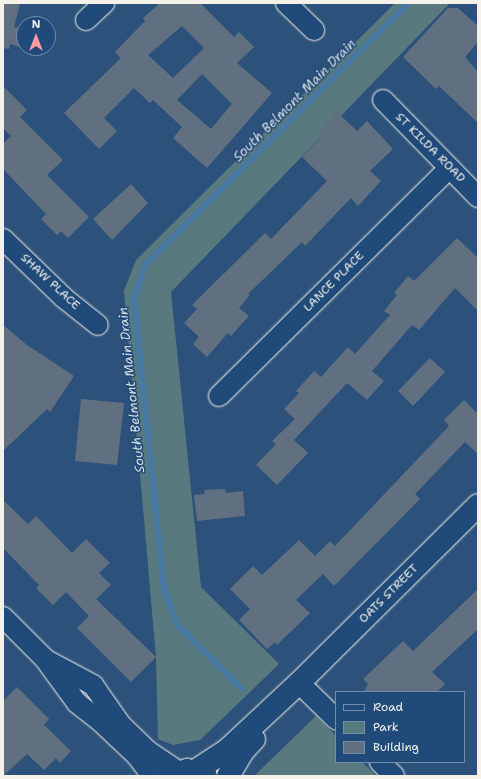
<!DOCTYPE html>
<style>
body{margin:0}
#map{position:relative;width:481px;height:779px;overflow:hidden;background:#2c527b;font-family:"Shantell Sans",sans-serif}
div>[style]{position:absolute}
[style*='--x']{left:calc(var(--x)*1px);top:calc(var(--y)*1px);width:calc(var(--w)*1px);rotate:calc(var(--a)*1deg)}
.green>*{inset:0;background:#587a7f}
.stream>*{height:5.5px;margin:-2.75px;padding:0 2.75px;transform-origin:2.75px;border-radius:2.75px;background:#4878a4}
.building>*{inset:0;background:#617081}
.roads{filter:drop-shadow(0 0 1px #f4f1e8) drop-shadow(0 0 1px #f4f1e8)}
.minor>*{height:20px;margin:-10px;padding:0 10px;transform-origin:10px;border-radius:10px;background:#1f4a7a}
.tertiary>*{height:22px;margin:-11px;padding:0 11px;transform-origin:11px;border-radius:11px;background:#1f4a7a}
span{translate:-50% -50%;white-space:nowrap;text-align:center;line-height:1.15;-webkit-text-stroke:3px #1f4a7a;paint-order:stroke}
.street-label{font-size:12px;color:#f4f1e8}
.water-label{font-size:13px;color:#dadfde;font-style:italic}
.frame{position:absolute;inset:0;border:4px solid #f4f1e8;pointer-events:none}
.legend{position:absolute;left:335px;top:691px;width:130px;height:72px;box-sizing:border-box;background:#1f4a7a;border:1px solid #748da6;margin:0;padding:5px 7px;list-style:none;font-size:12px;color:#f4f1e8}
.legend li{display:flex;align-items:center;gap:8px;height:20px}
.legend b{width:20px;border:1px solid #748da6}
.north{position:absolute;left:16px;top:16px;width:40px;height:40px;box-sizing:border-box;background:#1f4a7a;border:1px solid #748da6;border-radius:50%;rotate:0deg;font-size:11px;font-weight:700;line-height:16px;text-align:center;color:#f4f1e8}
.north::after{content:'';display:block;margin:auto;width:14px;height:18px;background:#ff9aa2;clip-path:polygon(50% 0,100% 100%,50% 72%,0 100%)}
</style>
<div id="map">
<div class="green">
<i style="clip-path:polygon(395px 3px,450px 3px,171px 292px,201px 587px,279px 664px,200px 740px,173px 745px,158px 739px,156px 657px,124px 291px,136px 260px)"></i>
<i style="clip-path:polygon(316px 716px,336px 736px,336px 762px,362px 762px,376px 776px,254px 776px)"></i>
</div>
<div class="stream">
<i style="--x:242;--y:689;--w:91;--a:-135.4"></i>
<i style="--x:177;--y:625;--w:37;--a:-110"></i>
<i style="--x:164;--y:590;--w:293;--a:-95.9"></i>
<i style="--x:134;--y:299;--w:36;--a:-72"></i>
<i style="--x:145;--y:265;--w:372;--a:-44.8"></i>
</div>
<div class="building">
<i style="clip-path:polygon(3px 3px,20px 3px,14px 27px,24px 29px,24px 48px,10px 44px,9px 49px,3px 48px)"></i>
<i style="clip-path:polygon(evenodd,160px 3px,200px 3px,234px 37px,239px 32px,254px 47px,237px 63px,272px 93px,207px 168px,173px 138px,182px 127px,153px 100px,150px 103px,134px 88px,104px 118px,117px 131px,99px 149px,64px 113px,121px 58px,115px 52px,145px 21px,143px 18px,160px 3px,182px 26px,204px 48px,173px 78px,148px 55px,182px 26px,160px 3px,202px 74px,232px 104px,211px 129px,177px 100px,202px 74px)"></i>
<i style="clip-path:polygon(448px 8px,458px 8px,478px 26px,478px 42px,465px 57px,478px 72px,478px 123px,439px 86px,436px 89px,403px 57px)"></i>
<i style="clip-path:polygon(3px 86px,27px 110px,20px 117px,63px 160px,47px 175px,89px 217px,68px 238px,61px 231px,57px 235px,41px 219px,46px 214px,3px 169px,3px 144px,11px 136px,3px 128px)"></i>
<i style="clip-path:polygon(337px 112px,357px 131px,367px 121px,393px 149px,370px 171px,381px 181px,358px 206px,351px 198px,305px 246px,302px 242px,248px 294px,250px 295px,239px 308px,249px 316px,231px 336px,228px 333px,207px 357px,193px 344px,199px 337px,184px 323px,197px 309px,192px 305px,265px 233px,271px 239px,327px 181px,302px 157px,323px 135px,319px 131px)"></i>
<i style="clip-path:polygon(131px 184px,148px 203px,112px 240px,93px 219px)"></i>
<i style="clip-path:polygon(457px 238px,478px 258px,478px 311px,455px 288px,419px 330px,412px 325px,372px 371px,384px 381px,367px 400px,347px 383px,294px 440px,308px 453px,277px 485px,256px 465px,276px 444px,272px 441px,295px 419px,284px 409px,299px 393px,296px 391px,314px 371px,321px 377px,348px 347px,355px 354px,390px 315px,384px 311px,397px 295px,394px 293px,408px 276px,414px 281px)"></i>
<i style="clip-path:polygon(3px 325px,27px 345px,74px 376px,50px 412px,47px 409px,3px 451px)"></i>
<i style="clip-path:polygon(430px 358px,445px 372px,413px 406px,398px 391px)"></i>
<i style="clip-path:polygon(81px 399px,124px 403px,117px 465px,75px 461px)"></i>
<i style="clip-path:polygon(464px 400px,478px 414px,478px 454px,465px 442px,415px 494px,420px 499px,334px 586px,323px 574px,296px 600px,310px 613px,277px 645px,275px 642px,267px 649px,239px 620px,250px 609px,230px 589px,253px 566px,262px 575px,299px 540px,315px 556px,330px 541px,335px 546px,449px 426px,444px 420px)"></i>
<i style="clip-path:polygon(225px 489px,226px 493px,243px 491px,245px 516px,197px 521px,194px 495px,204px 494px,205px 490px)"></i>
<i style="clip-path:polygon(3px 500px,28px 524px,36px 516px,72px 553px,86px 539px,110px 563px,99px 573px,111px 585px,96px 599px,156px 657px,131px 682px,77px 628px,89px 616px,66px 592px,53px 605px,36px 588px,39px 585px,3px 548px)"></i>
<i style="clip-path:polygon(478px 589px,478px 629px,432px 672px,445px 684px,437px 692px,364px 692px,368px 684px,363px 679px,403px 641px,413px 651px)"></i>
<i style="clip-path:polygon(17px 687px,49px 719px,44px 725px,71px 751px,60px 763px,56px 758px,44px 770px,27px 754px,3px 776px,3px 701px)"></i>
</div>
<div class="roads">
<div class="minor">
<i style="--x:286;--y:3;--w:39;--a:44"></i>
<i style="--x:86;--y:20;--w:25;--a:-43"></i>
<i style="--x:383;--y:100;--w:136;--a:45.6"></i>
<i style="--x:3;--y:239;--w:85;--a:44"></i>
<i style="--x:64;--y:298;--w:43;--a:38.5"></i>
<i style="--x:219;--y:396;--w:324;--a:-44.7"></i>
<i style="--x:3;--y:617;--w:59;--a:45"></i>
<i style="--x:45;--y:659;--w:54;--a:54"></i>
<i style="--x:77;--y:703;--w:31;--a:38"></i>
<i style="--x:101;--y:722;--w:50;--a:43.4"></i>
<i style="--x:137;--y:756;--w:25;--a:53"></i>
<i style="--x:50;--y:662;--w:49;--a:28.1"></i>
<i style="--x:93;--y:685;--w:49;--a:55"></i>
<i style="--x:121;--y:725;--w:37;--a:44"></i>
<i style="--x:148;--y:751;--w:37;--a:34"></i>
<i style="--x:299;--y:683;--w:52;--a:44.2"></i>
<i style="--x:380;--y:762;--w:20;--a:45"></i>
</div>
<div class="tertiary">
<i style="--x:195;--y:771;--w:37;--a:-33"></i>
<i style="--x:226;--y:751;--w:100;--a:-43"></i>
<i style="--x:299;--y:683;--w:252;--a:-44.8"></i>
<i style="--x:170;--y:776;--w:18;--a:-19"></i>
<i style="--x:187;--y:770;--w:20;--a:18"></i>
<i style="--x:228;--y:776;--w:29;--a:-59"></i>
<i style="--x:243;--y:751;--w:16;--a:-47"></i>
</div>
</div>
<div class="street-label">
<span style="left:430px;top:148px;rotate:45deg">ST KILDA ROAD</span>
<span style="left:50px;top:282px;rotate:43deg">SHAW PLACE</span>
<span style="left:334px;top:282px;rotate:-45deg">LANCE PLACE</span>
<span style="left:389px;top:594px;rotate:-45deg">OATS STREET</span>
</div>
<div class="water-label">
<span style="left:295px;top:101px;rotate:-45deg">South Belmont Main Drain</span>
<span style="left:132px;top:390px;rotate:-96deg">South Belmont Main Drain</span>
</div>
<div class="frame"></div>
<ul class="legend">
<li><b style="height:5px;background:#1f4a7a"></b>Road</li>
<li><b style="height:11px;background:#587a7f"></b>Park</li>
<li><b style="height:11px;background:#617081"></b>Building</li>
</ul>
<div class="north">N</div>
</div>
